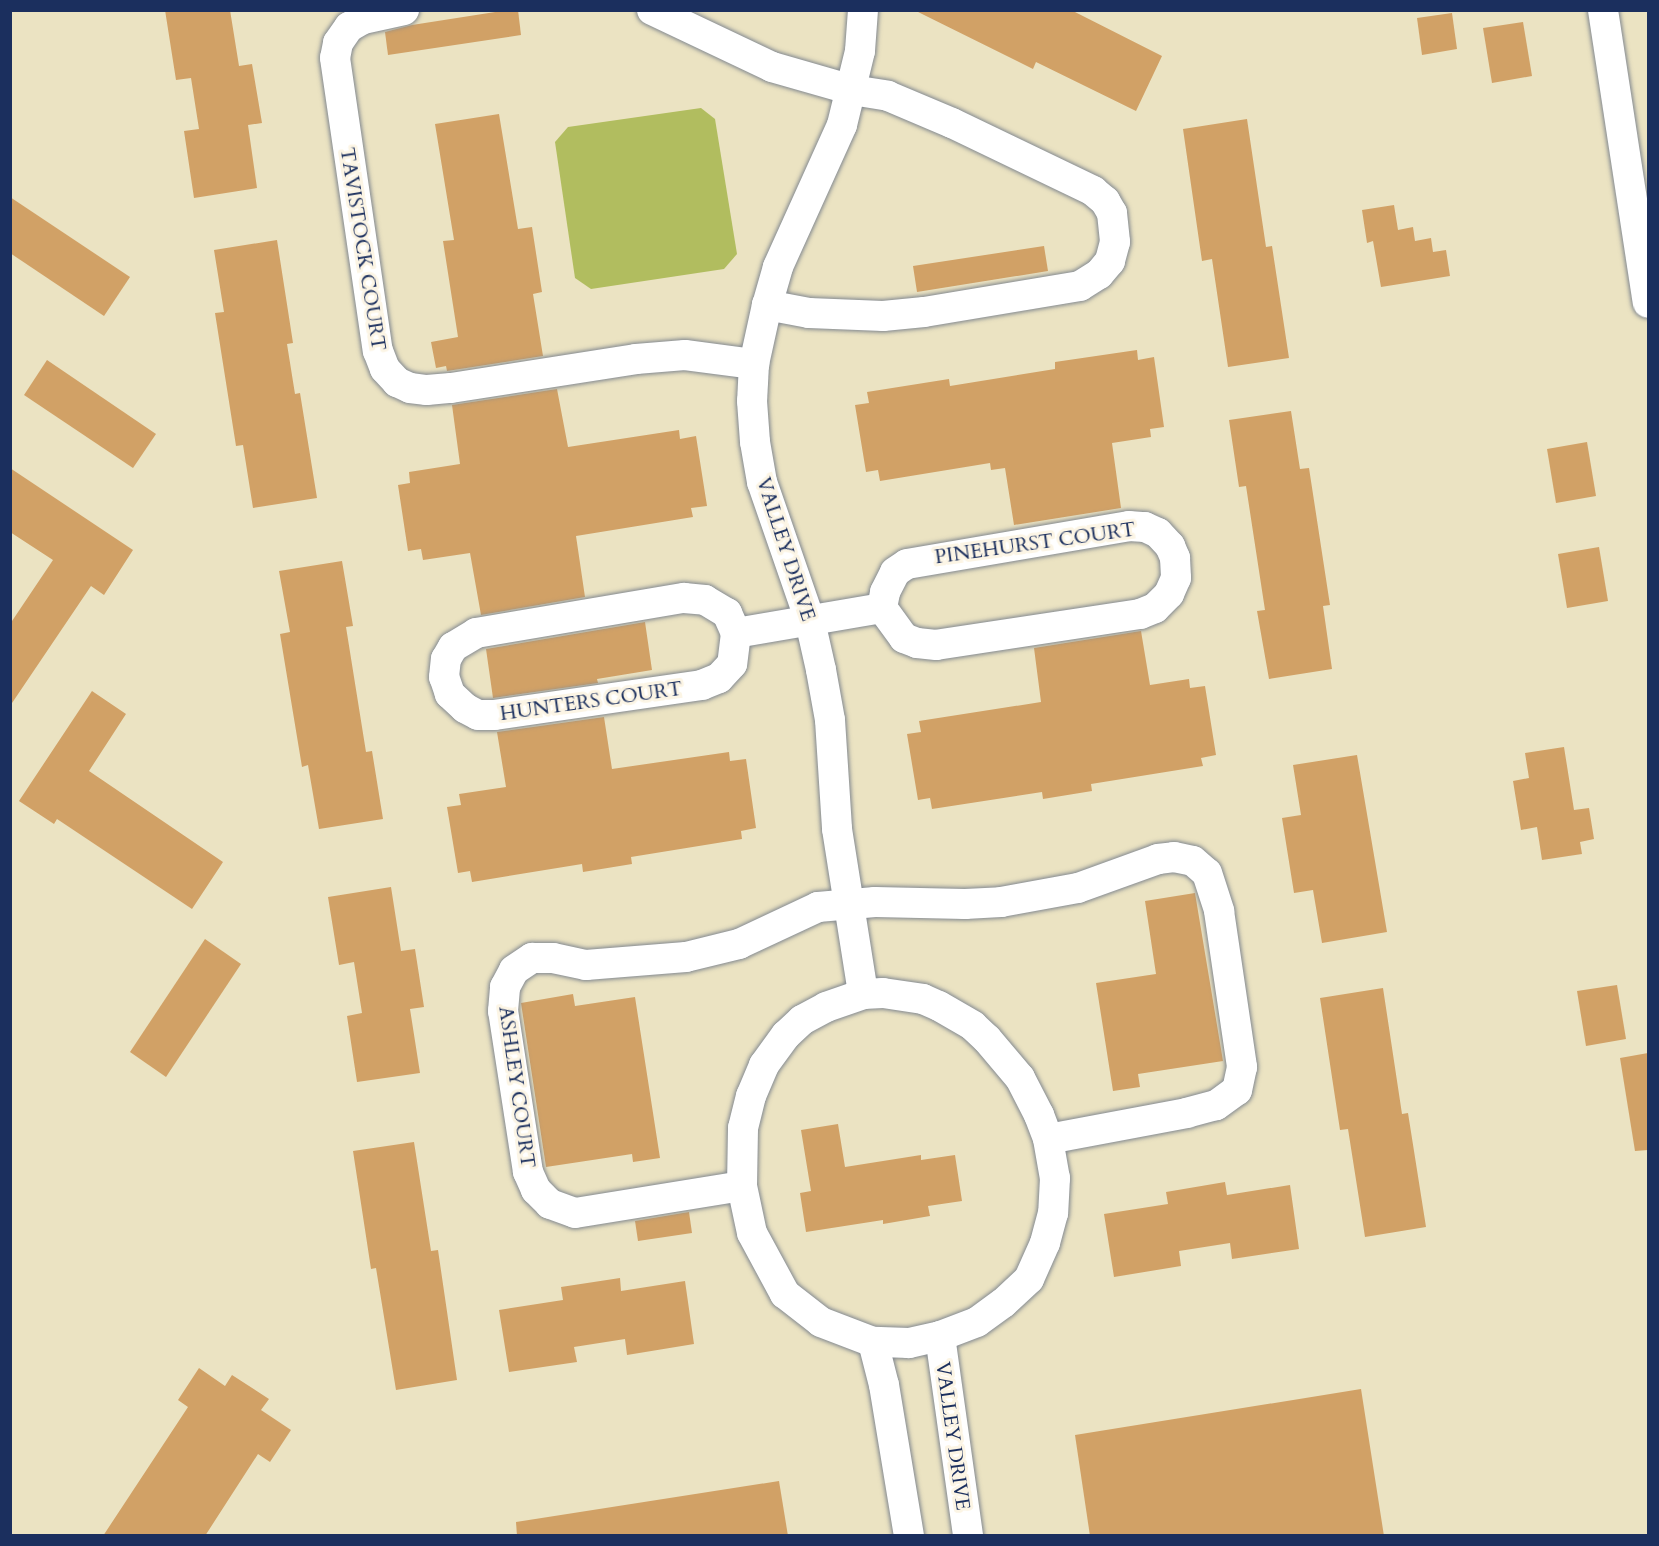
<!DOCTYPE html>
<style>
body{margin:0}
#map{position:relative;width:1659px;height:1546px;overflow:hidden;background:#ebe3c2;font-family:Cardo,serif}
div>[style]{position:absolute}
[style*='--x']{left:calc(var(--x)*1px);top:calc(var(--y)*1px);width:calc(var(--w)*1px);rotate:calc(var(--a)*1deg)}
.green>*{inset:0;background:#b1bd5f}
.building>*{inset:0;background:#d1a166}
.roads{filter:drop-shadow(0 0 2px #838990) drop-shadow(0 0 2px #838990)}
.minor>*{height:30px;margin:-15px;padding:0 15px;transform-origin:15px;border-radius:15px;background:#fff}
span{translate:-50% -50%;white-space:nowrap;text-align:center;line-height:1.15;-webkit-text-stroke:6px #fcf5e5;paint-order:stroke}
.street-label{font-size:20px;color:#1b2f5e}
.frame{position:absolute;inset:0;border:12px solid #1b2f5e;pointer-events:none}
</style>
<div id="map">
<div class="green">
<i style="clip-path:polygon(701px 108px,715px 119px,737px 254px,724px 269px,591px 289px,575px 278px,555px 142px,568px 127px)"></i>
</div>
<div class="building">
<i style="clip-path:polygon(165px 10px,230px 10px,239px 66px,252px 64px,262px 123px,248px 125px,257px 188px,194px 198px,184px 131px,199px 129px,191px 78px,176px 80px)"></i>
<i style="clip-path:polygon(508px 10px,518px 10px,521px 35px,388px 55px,385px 32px,412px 25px)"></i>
<i style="clip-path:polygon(914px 10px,1071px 10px,1162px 56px,1136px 111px,1036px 62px,1033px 69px)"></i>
<i style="clip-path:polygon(1452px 13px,1457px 49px,1422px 55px,1417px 18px)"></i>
<i style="clip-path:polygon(1523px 22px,1532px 76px,1492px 83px,1483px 28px)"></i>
<i style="clip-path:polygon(499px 114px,518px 229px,532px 227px,542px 292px,533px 294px,543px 356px,447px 371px,446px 366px,436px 368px,431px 342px,458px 337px,443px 241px,454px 240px,435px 124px)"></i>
<i style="clip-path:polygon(1247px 119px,1266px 247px,1272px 246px,1289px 358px,1228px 367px,1212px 259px,1202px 261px,1183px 129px)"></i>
<i style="clip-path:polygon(10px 197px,130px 277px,104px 316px,10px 253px)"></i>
<i style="clip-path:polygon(1394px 205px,1398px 230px,1413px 227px,1415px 241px,1431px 238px,1433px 252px,1446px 250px,1450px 276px,1381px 287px,1373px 241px,1367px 243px,1362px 210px)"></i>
<i style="clip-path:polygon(277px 240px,293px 343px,287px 344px,295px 394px,300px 393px,317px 498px,253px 508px,243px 445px,236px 446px,215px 313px,224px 312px,214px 250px)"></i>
<i style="clip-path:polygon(1044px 246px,1048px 271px,917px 292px,913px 266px)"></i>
<i style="clip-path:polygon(1137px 350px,1138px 360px,1154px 357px,1164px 427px,1150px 429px,1151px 437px,1112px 443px,1121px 508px,1014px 525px,1005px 468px,991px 470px,990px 463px,880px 481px,878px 470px,866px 472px,855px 405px,869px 403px,867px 392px,949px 379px,950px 386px,1055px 369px,1055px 362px)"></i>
<i style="clip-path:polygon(47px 360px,156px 434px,133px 468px,24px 395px)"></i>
<i style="clip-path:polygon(557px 389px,568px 447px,679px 430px,680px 439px,696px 436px,707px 506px,691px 508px,693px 517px,576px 536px,585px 597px,481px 615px,470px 553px,423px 560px,421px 549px,408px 551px,398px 485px,410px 483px,409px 472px,460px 464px,452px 405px)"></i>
<i style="clip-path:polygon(1291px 411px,1300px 469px,1309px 468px,1330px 605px,1323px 606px,1332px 669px,1269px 679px,1257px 611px,1265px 610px,1246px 486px,1239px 487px,1229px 420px)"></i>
<i style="clip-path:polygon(1587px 442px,1596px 496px,1556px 503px,1547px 449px)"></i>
<i style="clip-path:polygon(10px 468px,133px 550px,104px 595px,91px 586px,10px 706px,10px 624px,53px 560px,10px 532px)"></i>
<i style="clip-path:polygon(1599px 547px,1608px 601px,1567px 608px,1558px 554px)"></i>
<i style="clip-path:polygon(342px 561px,353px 626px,346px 627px,366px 752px,372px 751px,383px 819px,319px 829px,308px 765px,302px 767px,280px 634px,290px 632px,279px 571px)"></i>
<i style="clip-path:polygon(645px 622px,652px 670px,597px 679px,598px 683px,493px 698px,486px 649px)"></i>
<i style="clip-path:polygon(1141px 631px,1150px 685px,1189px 679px,1190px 688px,1205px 686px,1216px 755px,1201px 758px,1203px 766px,1091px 784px,1092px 791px,1043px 799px,1042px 792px,932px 809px,930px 798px,918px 800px,907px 734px,921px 732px,919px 721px,1041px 702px,1034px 648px)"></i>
<i style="clip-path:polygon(92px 691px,126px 714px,89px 771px,223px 862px,192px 909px,57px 819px,54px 824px,19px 801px)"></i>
<i style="clip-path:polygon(604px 717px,612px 769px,729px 752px,730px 761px,746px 759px,756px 828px,741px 831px,742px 839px,631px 857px,632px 864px,583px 872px,582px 864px,472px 882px,470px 871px,458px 873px,447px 807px,461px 805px,459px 794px,506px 787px,497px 732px)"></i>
<i style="clip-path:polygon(1564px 747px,1574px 810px,1589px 808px,1594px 839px,1580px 842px,1582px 854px,1542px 860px,1537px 827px,1521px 830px,1513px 781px,1529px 778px,1525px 753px)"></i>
<i style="clip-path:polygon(1357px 755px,1387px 932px,1322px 943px,1313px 890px,1294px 893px,1282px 818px,1301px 815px,1293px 765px)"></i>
<i style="clip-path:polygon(391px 887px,401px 951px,415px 949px,424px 1007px,410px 1009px,420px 1073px,357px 1082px,347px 1016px,362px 1013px,354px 962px,339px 965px,328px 897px)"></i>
<i style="clip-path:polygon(1195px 893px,1223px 1061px,1138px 1074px,1140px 1087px,1113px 1091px,1096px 983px,1156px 974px,1145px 901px)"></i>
<i style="clip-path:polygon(205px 939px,241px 964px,166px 1077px,130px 1052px)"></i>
<i style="clip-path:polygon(1617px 985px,1626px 1039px,1586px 1046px,1577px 991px)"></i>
<i style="clip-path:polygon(1383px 988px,1402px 1114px,1408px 1113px,1426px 1227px,1365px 1237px,1348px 1129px,1340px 1130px,1320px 998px)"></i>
<i style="clip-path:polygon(573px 994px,575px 1006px,635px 997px,660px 1158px,633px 1162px,632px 1154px,546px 1167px,521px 1003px)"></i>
<i style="clip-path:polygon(1648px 1053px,1648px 1150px,1635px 1151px,1620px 1058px)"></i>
<i style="clip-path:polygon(838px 1124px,845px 1167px,921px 1155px,921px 1160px,955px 1155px,962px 1201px,928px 1206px,930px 1216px,883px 1224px,883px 1220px,806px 1232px,800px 1193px,811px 1191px,801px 1130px)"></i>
<i style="clip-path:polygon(414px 1142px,431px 1251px,438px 1250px,457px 1380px,396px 1390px,376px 1268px,371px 1269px,353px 1151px)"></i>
<i style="clip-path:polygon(1225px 1182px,1227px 1195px,1290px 1185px,1299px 1249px,1232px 1259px,1230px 1243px,1179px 1251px,1181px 1266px,1114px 1277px,1104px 1214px,1168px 1204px,1166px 1192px)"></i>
<i style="clip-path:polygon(689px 1212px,692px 1233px,638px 1241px,635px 1221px)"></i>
<i style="clip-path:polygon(620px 1278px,621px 1291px,685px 1281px,694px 1344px,627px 1355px,625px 1339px,574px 1347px,577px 1362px,509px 1372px,499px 1310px,563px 1300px,561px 1287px)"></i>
<i style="clip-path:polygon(199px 1368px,225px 1386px,232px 1375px,269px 1399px,261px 1410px,291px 1430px,270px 1462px,258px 1454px,205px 1536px,103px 1536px,188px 1407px,178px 1400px)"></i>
<i style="clip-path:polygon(1361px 1389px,1384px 1536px,1090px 1536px,1075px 1435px)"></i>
<i style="clip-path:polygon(779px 1481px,788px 1536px,517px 1536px,516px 1522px)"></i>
</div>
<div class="roads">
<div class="minor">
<i style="--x:404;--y:10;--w:42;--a:167.6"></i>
<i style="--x:363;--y:19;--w:16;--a:150"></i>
<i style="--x:349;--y:27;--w:19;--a:125"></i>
<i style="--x:338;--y:43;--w:15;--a:101"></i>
<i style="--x:335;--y:58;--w:296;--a:81.7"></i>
<i style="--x:378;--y:351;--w:19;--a:69"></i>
<i style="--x:385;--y:369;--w:18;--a:47"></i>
<i style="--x:397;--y:382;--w:14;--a:25"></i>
<i style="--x:410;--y:388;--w:17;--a:7"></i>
<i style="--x:427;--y:390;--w:24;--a:-5"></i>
<i style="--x:451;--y:388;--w:187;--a:-8.9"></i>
<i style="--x:636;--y:359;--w:49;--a:-4.7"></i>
<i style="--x:685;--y:355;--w:70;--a:7.4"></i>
<i style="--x:652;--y:10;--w:133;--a:25.4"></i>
<i style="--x:772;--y:67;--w:83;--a:16"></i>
<i style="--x:852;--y:90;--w:36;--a:9"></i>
<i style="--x:888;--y:96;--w:69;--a:22.9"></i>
<i style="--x:952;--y:123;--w:157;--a:25.7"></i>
<i style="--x:1093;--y:191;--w:16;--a:40"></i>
<i style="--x:1105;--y:201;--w:14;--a:60"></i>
<i style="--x:1112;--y:213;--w:29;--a:84"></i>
<i style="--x:1115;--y:242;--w:20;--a:105"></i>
<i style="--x:1110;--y:261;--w:17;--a:130"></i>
<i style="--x:1099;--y:274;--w:22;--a:148"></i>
<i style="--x:1080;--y:286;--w:158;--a:170.5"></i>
<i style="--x:924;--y:312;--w:41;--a:174.4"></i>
<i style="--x:883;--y:316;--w:74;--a:-177.7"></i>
<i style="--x:809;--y:313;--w:43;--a:-169.2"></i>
<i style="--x:863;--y:10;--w:41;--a:94.2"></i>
<i style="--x:860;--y:51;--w:76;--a:103.7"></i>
<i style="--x:842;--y:125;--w:156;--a:114.3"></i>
<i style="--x:778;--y:267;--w:40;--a:106"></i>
<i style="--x:767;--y:305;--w:60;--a:102.4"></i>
<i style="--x:754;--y:364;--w:37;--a:93"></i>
<i style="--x:752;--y:401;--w:41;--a:85.8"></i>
<i style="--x:755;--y:442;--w:41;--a:80.1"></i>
<i style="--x:762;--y:482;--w:147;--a:70.9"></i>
<i style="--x:810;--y:621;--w:50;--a:77.3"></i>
<i style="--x:821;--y:670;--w:51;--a:79.8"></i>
<i style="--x:830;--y:720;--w:109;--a:86.3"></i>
<i style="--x:837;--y:829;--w:167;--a:81"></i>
<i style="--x:1603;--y:10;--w:296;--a:81.3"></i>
<i style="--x:1129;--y:526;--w:16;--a:4"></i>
<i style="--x:1145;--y:527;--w:14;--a:25"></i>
<i style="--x:1158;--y:533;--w:18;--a:47"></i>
<i style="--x:1170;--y:546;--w:13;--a:67"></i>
<i style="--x:1175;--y:558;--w:20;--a:87"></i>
<i style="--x:1176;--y:578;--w:17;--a:114"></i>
<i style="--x:1169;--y:594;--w:20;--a:135"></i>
<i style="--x:1155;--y:608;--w:16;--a:158"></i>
<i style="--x:1140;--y:614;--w:206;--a:171.4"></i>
<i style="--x:936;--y:645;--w:19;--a:-174"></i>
<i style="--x:917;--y:643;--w:14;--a:-159"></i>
<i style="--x:904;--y:638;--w:37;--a:-126"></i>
<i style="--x:882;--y:608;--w:16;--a:-79"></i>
<i style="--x:885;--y:592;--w:22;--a:-63"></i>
<i style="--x:895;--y:572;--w:14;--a:-34"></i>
<i style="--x:907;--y:564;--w:225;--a:-9.7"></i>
<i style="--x:684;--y:598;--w:21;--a:5"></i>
<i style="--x:705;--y:600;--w:26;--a:31"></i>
<i style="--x:727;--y:613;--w:22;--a:66"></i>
<i style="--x:736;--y:633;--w:31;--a:97"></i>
<i style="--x:732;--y:664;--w:19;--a:133"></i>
<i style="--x:719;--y:678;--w:18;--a:158"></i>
<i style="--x:702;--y:685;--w:209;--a:171.8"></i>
<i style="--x:495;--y:715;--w:17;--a:180"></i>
<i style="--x:478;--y:715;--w:15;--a:-152"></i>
<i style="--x:465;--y:708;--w:21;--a:-137"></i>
<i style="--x:450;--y:694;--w:18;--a:-109"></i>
<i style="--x:444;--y:677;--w:18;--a:-84"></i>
<i style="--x:446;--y:659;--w:14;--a:-60"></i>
<i style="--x:453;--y:647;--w:27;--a:-31"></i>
<i style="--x:476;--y:633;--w:211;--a:-9.6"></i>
<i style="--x:736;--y:633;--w:148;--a:-9.7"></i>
<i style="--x:883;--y:993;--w:40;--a:8.5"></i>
<i style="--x:923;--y:999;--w:17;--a:24"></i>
<i style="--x:939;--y:1006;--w:39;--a:30"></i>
<i style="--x:973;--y:1026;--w:19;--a:43"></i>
<i style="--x:987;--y:1039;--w:51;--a:49.8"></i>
<i style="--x:1020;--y:1078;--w:42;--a:62.8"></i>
<i style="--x:1039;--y:1115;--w:26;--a:69"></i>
<i style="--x:1048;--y:1139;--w:40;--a:80"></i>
<i style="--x:1055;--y:1178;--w:35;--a:93"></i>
<i style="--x:1053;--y:1213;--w:31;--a:105"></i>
<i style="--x:1045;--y:1243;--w:39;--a:114"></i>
<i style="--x:1029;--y:1279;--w:35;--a:137"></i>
<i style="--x:1003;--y:1303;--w:32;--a:144"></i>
<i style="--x:977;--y:1322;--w:40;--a:159"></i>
<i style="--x:940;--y:1336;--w:32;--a:167"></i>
<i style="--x:909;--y:1343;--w:36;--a:-178"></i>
<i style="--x:873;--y:1342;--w:56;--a:-159"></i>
<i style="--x:821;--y:1322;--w:46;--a:-142.1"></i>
<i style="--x:785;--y:1294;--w:69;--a:-118.4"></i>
<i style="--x:752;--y:1233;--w:48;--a:-102"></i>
<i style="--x:742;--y:1186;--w:58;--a:-89"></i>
<i style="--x:743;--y:1128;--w:33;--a:-76"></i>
<i style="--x:751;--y:1096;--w:34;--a:-67"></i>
<i style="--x:764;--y:1065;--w:37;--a:-54"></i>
<i style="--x:786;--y:1035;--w:22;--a:-43"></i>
<i style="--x:802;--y:1020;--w:27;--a:-28"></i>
<i style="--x:826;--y:1007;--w:39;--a:-19"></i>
<i style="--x:863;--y:994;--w:20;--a:-3"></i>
<i style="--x:742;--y:1186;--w:169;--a:170.8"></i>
<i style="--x:575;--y:1213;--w:27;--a:-160"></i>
<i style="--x:550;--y:1204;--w:20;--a:-135"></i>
<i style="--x:536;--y:1190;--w:20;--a:-114"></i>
<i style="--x:528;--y:1172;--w:163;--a:-98.8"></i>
<i style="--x:503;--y:1011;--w:24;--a:-85"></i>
<i style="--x:505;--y:987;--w:19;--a:-62"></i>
<i style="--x:514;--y:970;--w:22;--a:-34"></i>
<i style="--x:532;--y:958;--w:21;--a:0"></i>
<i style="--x:553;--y:958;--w:34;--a:12"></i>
<i style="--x:586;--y:965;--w:100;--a:-4.6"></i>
<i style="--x:686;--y:957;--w:55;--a:-13.8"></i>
<i style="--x:739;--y:944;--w:87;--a:-25.1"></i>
<i style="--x:818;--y:907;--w:57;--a:-5"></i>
<i style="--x:875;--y:902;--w:90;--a:1.3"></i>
<i style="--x:965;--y:904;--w:36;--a:-3"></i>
<i style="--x:1001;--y:902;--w:78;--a:-10.3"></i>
<i style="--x:1078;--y:888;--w:85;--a:-19.9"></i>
<i style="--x:1158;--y:859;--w:16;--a:-7"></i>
<i style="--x:1174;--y:857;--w:19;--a:12"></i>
<i style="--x:1193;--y:861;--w:18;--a:41"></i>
<i style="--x:1207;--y:873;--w:40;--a:72"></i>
<i style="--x:1219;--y:911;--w:158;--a:81.6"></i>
<i style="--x:1242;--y:1067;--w:24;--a:102"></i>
<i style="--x:1237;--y:1090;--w:26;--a:144"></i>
<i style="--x:1216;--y:1105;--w:30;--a:165"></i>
<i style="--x:1187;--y:1113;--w:141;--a:169.4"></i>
<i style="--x:940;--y:1336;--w:202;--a:82"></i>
<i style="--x:873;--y:1342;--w:44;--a:75.7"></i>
<i style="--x:884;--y:1385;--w:153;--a:80.6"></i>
</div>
</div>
<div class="street-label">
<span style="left:363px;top:249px;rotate:81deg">TAVISTOCK COURT</span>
<span style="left:1035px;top:543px;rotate:-8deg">PINEHURST COURT</span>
<span style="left:786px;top:549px;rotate:72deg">VALLEY DRIVE</span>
<span style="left:591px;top:701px;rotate:-8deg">HUNTERS COURT</span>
<span style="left:517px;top:1087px;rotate:82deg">ASHLEY COURT</span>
<span style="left:953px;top:1436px;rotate:82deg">VALLEY DRIVE</span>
</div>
<div class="frame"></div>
</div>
